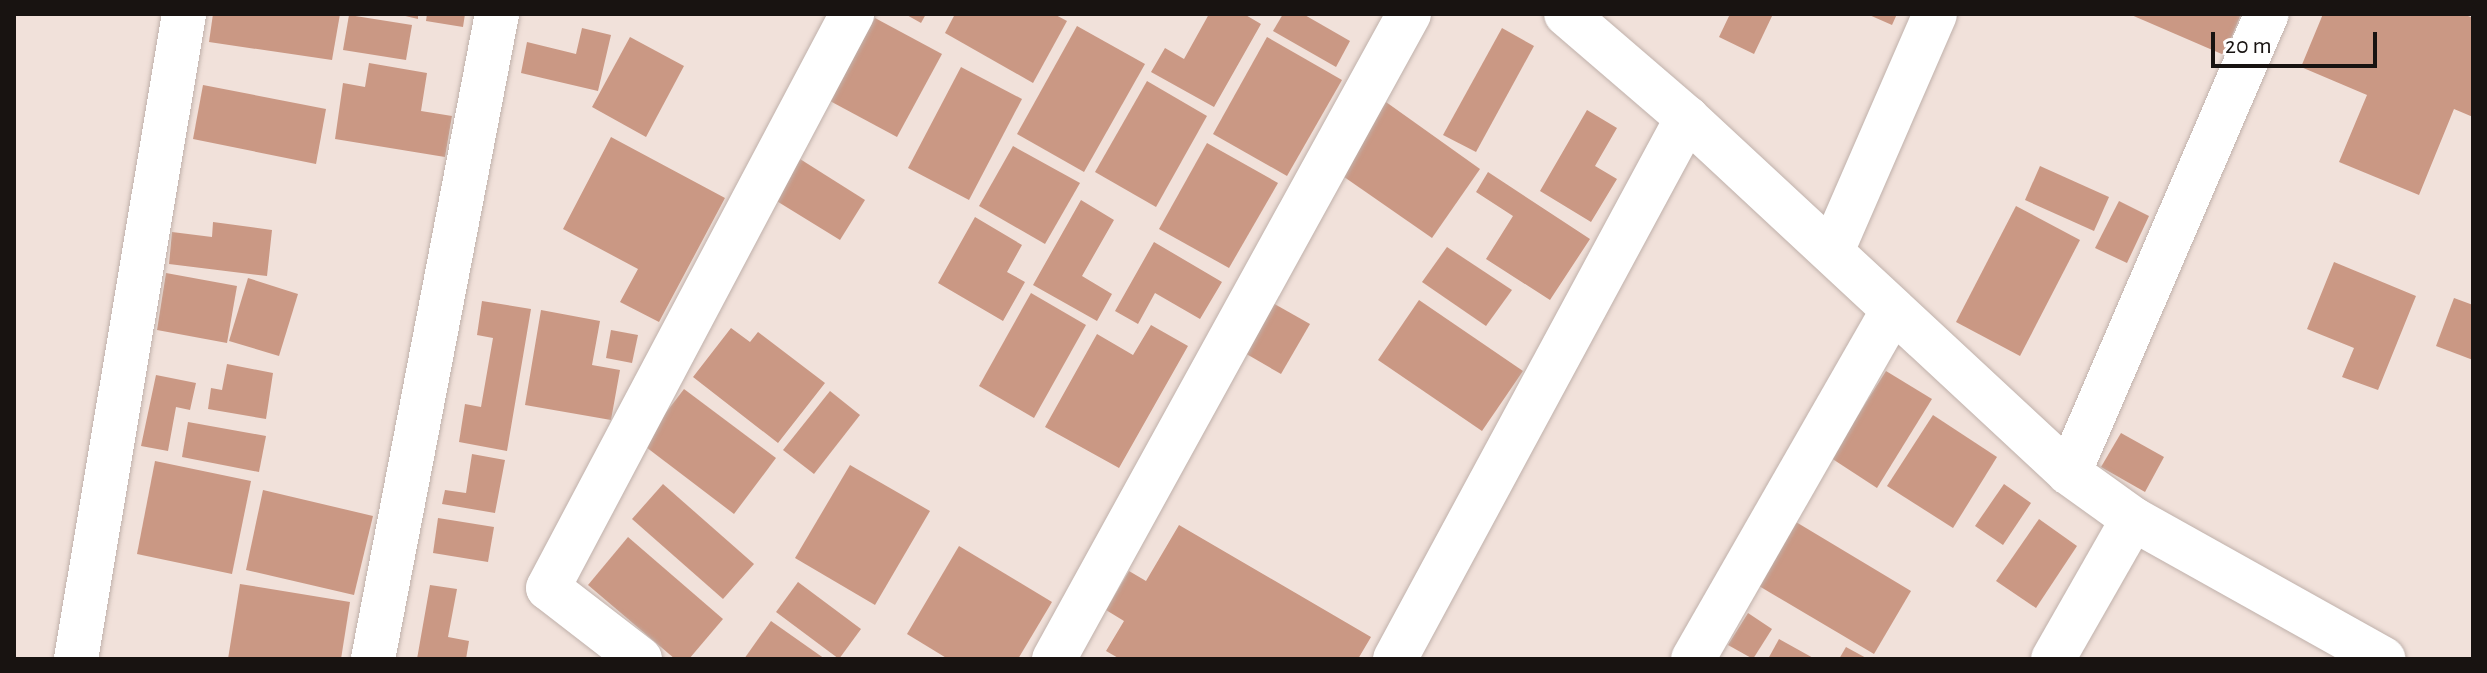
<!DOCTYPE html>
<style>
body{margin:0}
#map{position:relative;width:2487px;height:673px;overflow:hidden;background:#f1e1da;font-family:"Alegreya Sans",sans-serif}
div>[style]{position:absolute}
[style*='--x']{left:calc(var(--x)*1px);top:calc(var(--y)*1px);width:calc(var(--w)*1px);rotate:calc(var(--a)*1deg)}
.building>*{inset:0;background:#ca9884}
.roads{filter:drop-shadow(0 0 2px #c0b1ab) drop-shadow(0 0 2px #c0b1ab)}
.minor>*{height:44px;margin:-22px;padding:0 22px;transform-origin:22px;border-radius:22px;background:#fff}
span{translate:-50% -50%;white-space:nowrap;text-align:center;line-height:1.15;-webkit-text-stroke:8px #fff;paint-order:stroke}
.frame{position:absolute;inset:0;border:16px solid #181311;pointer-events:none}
.scale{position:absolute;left:2211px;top:32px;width:166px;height:36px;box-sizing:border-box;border:4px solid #181311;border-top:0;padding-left:10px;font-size:24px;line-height:28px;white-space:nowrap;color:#181311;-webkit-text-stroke:6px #fff;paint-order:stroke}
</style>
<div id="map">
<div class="building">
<i style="clip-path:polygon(213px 14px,340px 14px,332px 60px,209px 42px)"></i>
<i style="clip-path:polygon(397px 14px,418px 14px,418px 19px)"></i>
<i style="clip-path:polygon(427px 14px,465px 14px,463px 27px,426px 21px)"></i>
<i style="clip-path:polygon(905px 14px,926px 14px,921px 23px)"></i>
<i style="clip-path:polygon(955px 14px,1054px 14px,1067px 21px,1033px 83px,945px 33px)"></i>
<i style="clip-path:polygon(1209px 14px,1244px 14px,1261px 24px,1214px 107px,1151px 72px,1165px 48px,1184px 59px)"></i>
<i style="clip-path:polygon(1283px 14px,1303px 14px,1350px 41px,1336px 67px,1273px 31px)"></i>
<i style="clip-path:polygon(1730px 14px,1773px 14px,1754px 54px,1719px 37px)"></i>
<i style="clip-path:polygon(1867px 14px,1897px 14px,1892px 25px)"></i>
<i style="clip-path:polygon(2129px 14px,2241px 14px,2224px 55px)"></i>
<i style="clip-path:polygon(2323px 14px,2463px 14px,2473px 18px,2473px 117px,2454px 109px,2419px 195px,2339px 162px,2367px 95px,2301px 67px)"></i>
<i style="clip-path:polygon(349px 15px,412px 25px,406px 60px,343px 50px)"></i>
<i style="clip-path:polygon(875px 18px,942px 54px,897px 137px,830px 101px)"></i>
<i style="clip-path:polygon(1077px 26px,1145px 64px,1084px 172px,1017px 134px)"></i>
<i style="clip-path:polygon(582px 28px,611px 35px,598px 91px,521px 73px,527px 42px,576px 54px)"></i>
<i style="clip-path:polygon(1502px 28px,1534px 46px,1476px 152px,1443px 135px)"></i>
<i style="clip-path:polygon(630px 37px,684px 66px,646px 137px,592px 107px)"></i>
<i style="clip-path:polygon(1267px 37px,1342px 80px,1287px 176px,1213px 134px)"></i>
<i style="clip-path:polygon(369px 63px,427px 73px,421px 111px,452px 116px,445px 157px,335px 139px,343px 83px,365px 87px)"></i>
<i style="clip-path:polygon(961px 67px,1022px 99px,969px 200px,908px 168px)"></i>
<i style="clip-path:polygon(1147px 81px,1207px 116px,1156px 207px,1095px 172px)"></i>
<i style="clip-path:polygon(203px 85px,326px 109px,316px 164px,193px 139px)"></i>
<i style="clip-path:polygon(1386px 102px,1480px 169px,1432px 238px,1337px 172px)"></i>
<i style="clip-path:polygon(1587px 110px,1617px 128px,1595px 166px,1617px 179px,1591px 222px,1540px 191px)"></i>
<i style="clip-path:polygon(611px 137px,725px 198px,659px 322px,620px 302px,638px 269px,563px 229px)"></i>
<i style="clip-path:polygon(1207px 143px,1278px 183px,1229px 268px,1159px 229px)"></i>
<i style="clip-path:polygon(1013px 146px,1080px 183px,1045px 244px,979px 206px)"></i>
<i style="clip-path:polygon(800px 159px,865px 200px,840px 240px,775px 200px)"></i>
<i style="clip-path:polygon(2040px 166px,2109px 197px,2094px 231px,2025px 200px)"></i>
<i style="clip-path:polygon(1488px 172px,1590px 239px,1550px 300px,1486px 259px,1513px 216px,1476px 192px)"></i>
<i style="clip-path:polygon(1081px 200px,1114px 220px,1082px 276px,1112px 294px,1097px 321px,1033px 285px)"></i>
<i style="clip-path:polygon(2119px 201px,2149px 216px,2127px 263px,2095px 248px)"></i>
<i style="clip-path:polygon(2016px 206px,2080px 240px,2020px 356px,1956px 322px)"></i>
<i style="clip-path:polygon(975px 217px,1022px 245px,1007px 272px,1025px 282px,1003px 321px,938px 283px)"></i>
<i style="clip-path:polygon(213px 222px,272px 230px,267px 276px,169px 264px,172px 232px,212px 237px)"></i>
<i style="clip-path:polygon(1154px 242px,1222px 282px,1200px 319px,1155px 293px,1138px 324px,1115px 311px)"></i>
<i style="clip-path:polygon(1447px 247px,1512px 290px,1486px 326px,1422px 282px)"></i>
<i style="clip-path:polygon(2334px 262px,2416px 296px,2378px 390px,2342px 377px,2354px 348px,2307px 329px)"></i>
<i style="clip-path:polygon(166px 273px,237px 286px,227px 343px,157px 330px)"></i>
<i style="clip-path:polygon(248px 278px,298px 294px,279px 356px,229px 341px)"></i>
<i style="clip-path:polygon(1031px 293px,1086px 325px,1034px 418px,979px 386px)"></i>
<i style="clip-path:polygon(2454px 298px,2473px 305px,2473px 360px,2436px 346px)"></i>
<i style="clip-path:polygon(1419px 300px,1523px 371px,1482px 431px,1378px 360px)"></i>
<i style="clip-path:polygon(482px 301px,531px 309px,507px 451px,459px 442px,465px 404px,481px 407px,493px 338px,477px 335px)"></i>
<i style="clip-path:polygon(1271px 302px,1310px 324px,1281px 374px,1243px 352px)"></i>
<i style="clip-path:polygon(541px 310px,600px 321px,592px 365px,620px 370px,611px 420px,525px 405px)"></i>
<i style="clip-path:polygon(1151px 325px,1188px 346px,1119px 468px,1045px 427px,1097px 334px,1133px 355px)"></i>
<i style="clip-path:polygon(731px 328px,750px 342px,758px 332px,825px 383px,778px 443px,693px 377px)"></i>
<i style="clip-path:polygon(611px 330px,638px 335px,632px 363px,606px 358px)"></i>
<i style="clip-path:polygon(227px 364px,273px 373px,266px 419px,208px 409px,211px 388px,222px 390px)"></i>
<i style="clip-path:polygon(1886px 371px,1932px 399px,1877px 488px,1831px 458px)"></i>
<i style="clip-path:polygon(156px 375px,196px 383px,190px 410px,176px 407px,168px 451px,141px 446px)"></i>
<i style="clip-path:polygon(684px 389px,776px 458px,734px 514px,642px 444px)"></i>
<i style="clip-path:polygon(830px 391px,860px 415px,814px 474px,783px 450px)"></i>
<i style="clip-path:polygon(1933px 415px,1997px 457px,1953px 528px,1887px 486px)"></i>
<i style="clip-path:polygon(188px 422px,266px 436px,259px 472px,182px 457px)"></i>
<i style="clip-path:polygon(2121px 433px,2164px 457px,2145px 492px,2101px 467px)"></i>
<i style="clip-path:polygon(472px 454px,505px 460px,495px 513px,442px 504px,445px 490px,466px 493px)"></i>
<i style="clip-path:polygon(155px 461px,251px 481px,232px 574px,137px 554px)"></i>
<i style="clip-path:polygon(850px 465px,930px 511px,875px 605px,795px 558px)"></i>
<i style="clip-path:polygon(663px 484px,754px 564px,723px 599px,632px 519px)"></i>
<i style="clip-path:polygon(2004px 484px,2031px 503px,2003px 545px,1975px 526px)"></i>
<i style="clip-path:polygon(263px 490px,373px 516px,354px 595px,246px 570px)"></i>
<i style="clip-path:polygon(438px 518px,494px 527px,488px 562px,433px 553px)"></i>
<i style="clip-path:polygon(2039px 519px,2077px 546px,2036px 608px,1996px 581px)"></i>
<i style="clip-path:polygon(1796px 522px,1911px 591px,1874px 654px,1759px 586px)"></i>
<i style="clip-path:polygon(1179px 525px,1371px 637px,1358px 659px,1120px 659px,1106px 651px,1124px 621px,1106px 610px,1129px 571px,1146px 581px)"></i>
<i style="clip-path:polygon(628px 537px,723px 619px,689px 659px,675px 659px,588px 585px)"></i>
<i style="clip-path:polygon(959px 546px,1052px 602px,1018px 659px,948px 659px,907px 634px)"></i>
<i style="clip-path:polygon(798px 582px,861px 629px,839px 659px,776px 612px)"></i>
<i style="clip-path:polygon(240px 584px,350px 602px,341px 659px,228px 659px)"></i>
<i style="clip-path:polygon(430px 585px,457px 589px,448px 637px,469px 641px,466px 659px,417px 659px)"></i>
<i style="clip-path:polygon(1748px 613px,1772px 629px,1753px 659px,1728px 645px)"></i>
<i style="clip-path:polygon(771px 621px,825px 659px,744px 659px)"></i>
<i style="clip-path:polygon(1779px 639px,1815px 659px,1768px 659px)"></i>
<i style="clip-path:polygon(1846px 647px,1868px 659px,1839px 659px)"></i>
</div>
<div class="roads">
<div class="minor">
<i style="--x:1566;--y:14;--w:160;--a:40.7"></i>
<i style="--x:1687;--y:118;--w:521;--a:42.9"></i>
<i style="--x:2069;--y:473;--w:79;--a:35.7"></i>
<i style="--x:2133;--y:519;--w:287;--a:29.2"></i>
<i style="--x:1832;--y:251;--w:258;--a:-66.5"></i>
<i style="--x:2069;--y:473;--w:500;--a:-66.7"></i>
<i style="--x:76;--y:659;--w:654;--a:-80.49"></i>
<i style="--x:373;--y:659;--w:657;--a:-79.12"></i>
<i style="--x:640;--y:659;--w:116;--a:-142.3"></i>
<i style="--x:548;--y:588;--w:650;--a:-62.09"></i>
<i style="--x:1054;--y:659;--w:736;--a:-61.17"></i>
<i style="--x:1395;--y:659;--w:615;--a:-61.64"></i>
<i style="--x:1693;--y:659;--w:402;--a:-60.2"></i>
<i style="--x:2053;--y:659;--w:161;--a:-60.3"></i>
</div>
</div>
<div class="frame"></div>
<div class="scale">20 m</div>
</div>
